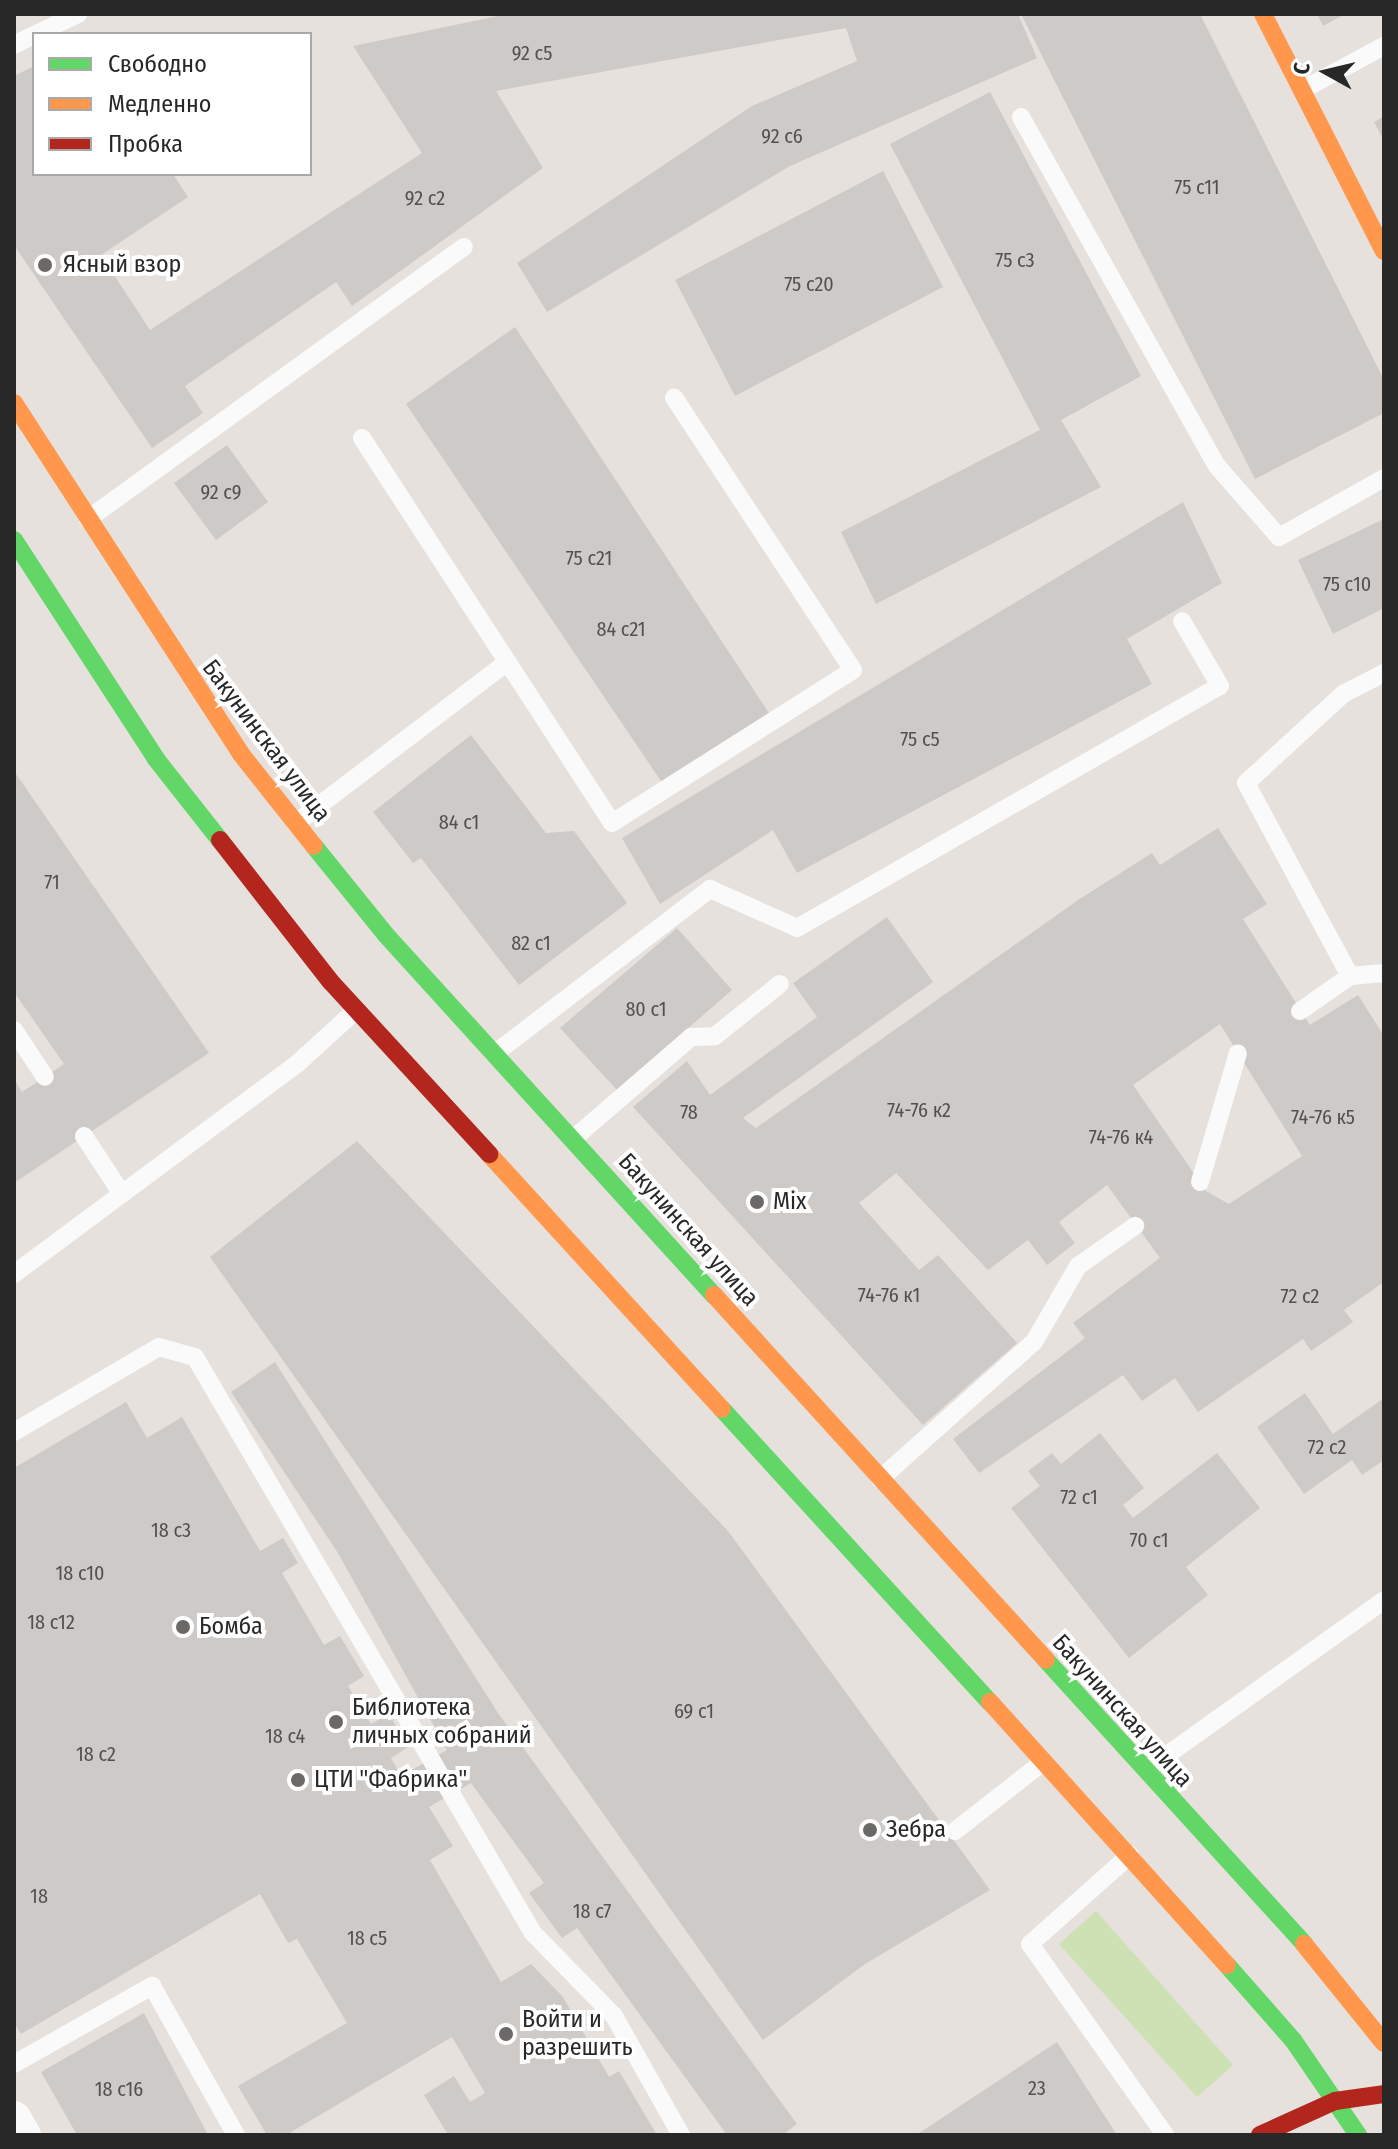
<!DOCTYPE html>
<meta charset="utf-8">
<style>
body{margin:0}
#map{position:relative;width:1398px;height:2149px;overflow:hidden;background:#e6e1dd;font-family:"Fira Sans Condensed",sans-serif}
div>[style]{position:absolute}
[style*='--x']{left:calc(var(--x)*1px);top:calc(var(--y)*1px);width:calc(var(--w)*1px);rotate:calc(var(--a)*1deg)}
.green>*{inset:0;background:#cde1b5}
.building>*{inset:0;background:#cecac7}
.lane>*{height:18px;margin:-9px;padding:0 9px;transform-origin:9px;border-radius:9px;background:#fbfafa}
.street>*{height:34px;margin:-17px;padding:0 17px;transform-origin:17px;border-radius:17px;background:#fbfafa}
.fast>*{height:18px;margin:-9px;padding:0 9px;transform-origin:9px;border-radius:9px;background:#63d668}
.slow>*{height:18px;margin:-9px;padding:0 9px;transform-origin:9px;border-radius:9px;background:#ff974d}
.jam>*{height:18px;margin:-9px;padding:0 9px;transform-origin:9px;border-radius:9px;background:#b3261e}
.dots>*{width:22px;height:22px;translate:-50% -50%;box-sizing:border-box;border:4px solid #fff;border-radius:50%}
span{translate:-50% -50%;white-space:nowrap;text-align:center;line-height:1.15;-webkit-text-stroke:8px #fff;paint-order:stroke}
.number-label{font-size:20px;color:#525150}
.number-label span{-webkit-text-stroke-width:0}
.poi-label{font-size:24px;color:#282828}
.left{translate:0 -50%;text-align:left}
.street-label{font-size:24px;color:#282828}
.frame{position:absolute;inset:0;border:16px solid #282828;pointer-events:none}
.legend{position:absolute;left:32px;top:32px;width:280px;height:144px;box-sizing:border-box;background:#fff;border:2px solid #a9a9a9;margin:0;padding:10px 14px;list-style:none;font-size:24px;color:#282828}
.legend li{display:flex;align-items:center;gap:16px;height:40px}
.legend b{width:40px;border:2px solid #a9a9a9}
.north{position:absolute;left:1286px;top:32px;width:80px;height:80px;-webkit-text-stroke:6px #fff;paint-order:stroke;rotate:278deg;font-size:22px;font-weight:700;line-height:32px;text-align:center;color:#282828}
.north::after{content:'';display:block;margin:auto;width:28px;height:36px;background:#282828;clip-path:polygon(50% 0,100% 100%,50% 72%,0 100%)}
</style>
<div id="map">
<div class="green">
<i style="clip-path:polygon(1096px 1911px,1233px 2065px,1197px 2097px,1059px 1944px)"></i>
</div>
<div class="building">
<i style="clip-path:polygon(508px 14px,1018px 14px,1037px 58px,790px 166px,547px 312px,517px 263px,752px 106px,857px 61px,846px 28px,496px 91px,543px 168px,352px 306px,336px 282px,185px 386px,203px 413px,152px 448px,14px 245px,14px 76px,34px 66px,34px 174px,173px 174px,188px 197px,101px 255px,150px 330px,422px 153px,353px 46px)"></i>
<i style="clip-path:polygon(1021px 14px,1200px 14px,1384px 380px,1384px 413px,1255px 479px)"></i>
<i style="clip-path:polygon(1317px 14px,1345px 14px,1323px 26px)"></i>
<i style="clip-path:polygon(990px 92px,1141px 376px,1061px 420px,1101px 487px,876px 604px,841px 532px,1040px 430px,890px 144px)"></i>
<i style="clip-path:polygon(1384px 116px,1384px 141px,1374px 122px)"></i>
<i style="clip-path:polygon(883px 171px,943px 287px,735px 396px,675px 280px)"></i>
<i style="clip-path:polygon(515px 327px,769px 713px,665px 787px,406px 404px)"></i>
<i style="clip-path:polygon(227px 445px,268px 502px,216px 540px,174px 483px)"></i>
<i style="clip-path:polygon(1183px 502px,1222px 583px,1127px 639px,1152px 684px,797px 873px,773px 830px,660px 904px,622px 838px)"></i>
<i style="clip-path:polygon(1384px 519px,1384px 608px,1333px 634px,1298px 560px)"></i>
<i style="clip-path:polygon(471px 735px,546px 833px,574px 831px,627px 903px,519px 985px,421px 858px,413px 863px,373px 812px)"></i>
<i style="clip-path:polygon(14px 771px,209px 1053px,14px 1183px,14px 1079px,22px 1092px,64px 1064px,14px 992px)"></i>
<i style="clip-path:polygon(evenodd,1218px 828px,1267px 904px,1243px 919px,1310px 1025px,1358px 995px,1384px 1036px,1384px 1282px,1344px 1310px,1353px 1322px,1311px 1351px,1303px 1339px,1198px 1412px,1175px 1378px,1142px 1401px,1123px 1375px,979px 1473px,953px 1439px,1085px 1338px,1073px 1323px,1160px 1258px,1107px 1185px,1059px 1222px,1075px 1243px,1047px 1265px,1028px 1240px,988px 1270px,896px 1173px,859px 1203px,919px 1270px,938px 1255px,1017px 1343px,923px 1425px,633px 1107px,687px 1061px,710px 1095px,817px 1017px,793px 983px,887px 917px,933px 982px,743px 1118px,756px 1128px,1078px 900px,1152px 853px,1160px 865px,1218px 828px,1220px 1024px,1302px 1156px,1229px 1204px,1206px 1191px,1133px 1085px,1220px 1024px)"></i>
<i style="clip-path:polygon(677px 928px,732px 990px,617px 1090px,560px 1028px)"></i>
<i style="clip-path:polygon(357px 1141px,728px 1531px,990px 1890px,865px 1964px,763px 2040px,210px 1257px)"></i>
<i style="clip-path:polygon(275px 1362px,498px 1713px,797px 2124px,783px 2135px,727px 2135px,577px 1928px,562px 1938px,529px 1893px,544px 1883px,471px 1783px,429px 1807px,453px 1846px,430px 1860px,501px 1982px,531px 1964px,563px 1997px,609px 2077px,619px 2071px,657px 2135px,448px 2135px,424px 2095px,454px 2076px,470px 2102px,485px 2093px,452px 2037px,286px 2135px,267px 2135px,238px 2086px,347px 2023px,297px 1939px,288px 1943px,260px 1894px,21px 2034px,14px 2023px,14px 1468px,126px 1402px,147px 1438px,182px 1417px,260px 1551px,283px 1538px,298px 1563px,282px 1573px,324px 1645px,340px 1636px,364px 1676px,348px 1686px,371px 1724px,389px 1714px,408px 1747px,391px 1758px,401px 1776px,447px 1750px,338px 1553px,231px 1392px)"></i>
<i style="clip-path:polygon(1305px 1393px,1333px 1434px,1384px 1398px,1384px 1460px,1362px 1475px,1352px 1460px,1304px 1494px,1257px 1427px)"></i>
<i style="clip-path:polygon(1100px 1433px,1144px 1488px,1123px 1505px,1133px 1518px,1217px 1453px,1260px 1508px,1186px 1567px,1208px 1595px,1129px 1658px,1011px 1508px,1040px 1486px,1028px 1471px,1052px 1453px,1061px 1464px)"></i>
<i style="clip-path:polygon(144px 2013px,208px 2135px,77px 2135px,41px 2072px)"></i>
<i style="clip-path:polygon(1057px 2042px,1117px 2135px,916px 2135px)"></i>
</div>
<div class="lane">
<i style="--x:36;--y:34;--w:47;--a:-25.5"></i>
<i style="--x:14;--y:45;--w:22;--a:-27"></i>
<i style="--x:1302;--y:90;--w:93;--a:-28.2"></i>
<i style="--x:1021;--y:117;--w:400;--a:60.7"></i>
<i style="--x:1217;--y:466;--w:94;--a:48.9"></i>
<i style="--x:1279;--y:537;--w:120;--a:-29.3"></i>
<i style="--x:362;--y:438;--w:459;--a:57"></i>
<i style="--x:612;--y:823;--w:285;--a:-32.4"></i>
<i style="--x:853;--y:670;--w:326;--a:-123.3"></i>
<i style="--x:88;--y:519;--w:464;--a:-35.9"></i>
<i style="--x:296;--y:823;--w:265;--a:-37.3"></i>
<i style="--x:1350;--y:976;--w:219;--a:-118.3"></i>
<i style="--x:1246;--y:783;--w:132;--a:-42.5"></i>
<i style="--x:1343;--y:694;--w:46;--a:-27.1"></i>
<i style="--x:1300;--y:1011;--w:61;--a:-35"></i>
<i style="--x:1350;--y:976;--w:34;--a:-5"></i>
<i style="--x:14;--y:1030;--w:56;--a:56.6"></i>
<i style="--x:494;--y:1054;--w:272;--a:-37.4"></i>
<i style="--x:710;--y:889;--w:95;--a:24.1"></i>
<i style="--x:797;--y:928;--w:487;--a:-29.8"></i>
<i style="--x:1220;--y:686;--w:75;--a:-120.3"></i>
<i style="--x:84;--y:1136;--w:69;--a:56.8"></i>
<i style="--x:573;--y:1139;--w:156;--a:-40.8"></i>
<i style="--x:691;--y:1037;--w:24;--a:-2"></i>
<i style="--x:715;--y:1036;--w:83;--a:-38.7"></i>
<i style="--x:1200;--y:1182;--w:134;--a:-73.6"></i>
<i style="--x:14;--y:1274;--w:354;--a:-36.6"></i>
<i style="--x:298;--y:1063;--w:79;--a:-42.4"></i>
<i style="--x:14;--y:1432;--w:168;--a:-30.4"></i>
<i style="--x:159;--y:1347;--w:37;--a:16"></i>
<i style="--x:195;--y:1357;--w:668;--a:59.6"></i>
<i style="--x:533;--y:1933;--w:116;--a:45.7"></i>
<i style="--x:614;--y:2016;--w:137;--a:60.6"></i>
<i style="--x:880;--y:1479;--w:206;--a:-41.7"></i>
<i style="--x:1034;--y:1342;--w:88;--a:-59.9"></i>
<i style="--x:1078;--y:1266;--w:70;--a:-35.1"></i>
<i style="--x:1146;--y:1770;--w:292;--a:-35.5"></i>
<i style="--x:955;--y:1831;--w:112;--a:-38.1"></i>
<i style="--x:1130;--y:1855;--w:134;--a:138.3"></i>
<i style="--x:1030;--y:1944;--w:234;--a:54.7"></i>
<i style="--x:14;--y:2064;--w:159;--a:-29.5"></i>
<i style="--x:152;--y:1986;--w:171;--a:60.6"></i>
</div>
<div class="street">
<i style="--x:14;--y:2118;--w:20;--a:60"></i>
</div>
<div class="fast">
<i style="--x:14;--y:540;--w:261;--a:57"></i>
<i style="--x:156;--y:759;--w:103;--a:51.7"></i>
<i style="--x:314;--y:846;--w:114;--a:51"></i>
<i style="--x:386;--y:935;--w:487;--a:47.7"></i>
<i style="--x:722;--y:1409;--w:397;--a:47.6"></i>
<i style="--x:1046;--y:1660;--w:384;--a:47.7"></i>
<i style="--x:1227;--y:1965;--w:100;--a:48.7"></i>
<i style="--x:1293;--y:2040;--w:115;--a:55.6"></i>
</div>
<div class="slow">
<i style="--x:1263;--y:14;--w:266;--a:63"></i>
<i style="--x:14;--y:403;--w:418;--a:57.1"></i>
<i style="--x:241;--y:754;--w:117;--a:51.6"></i>
<i style="--x:489;--y:1154;--w:345;--a:47.6"></i>
<i style="--x:714;--y:1295;--w:493;--a:47.7"></i>
<i style="--x:990;--y:1702;--w:354;--a:48"></i>
<i style="--x:1304;--y:1944;--w:127;--a:51.1"></i>
</div>
<div class="jam">
<i style="--x:220;--y:840;--w:180;--a:52"></i>
<i style="--x:331;--y:982;--w:234;--a:47.4"></i>
<i style="--x:1260;--y:2135;--w:82;--a:-24.4"></i>
<i style="--x:1335;--y:2101;--w:49;--a:-8.1"></i>
</div>
<div class="dots">
<i style="left:45px;top:265px;background:#6a6967"></i>
<i style="left:757px;top:1202px;background:#6a6967"></i>
<i style="left:183px;top:1627px;background:#6a6967"></i>
<i style="left:336px;top:1722px;background:#6a6967"></i>
<i style="left:298px;top:1780px;background:#6a6967"></i>
<i style="left:870px;top:1830px;background:#6a6967"></i>
<i style="left:506px;top:2034px;background:#6a6967"></i>
</div>
<div class="number-label">
<span style="left:532px;top:53px">92 c5</span>
<span style="left:782px;top:136px">92 c6</span>
<span style="left:1197px;top:187px">75 с11</span>
<span style="left:425px;top:198px">92 c2</span>
<span style="left:1015px;top:260px">75 c3</span>
<span style="left:809px;top:284px">75 с20</span>
<span style="left:221px;top:492px">92 с9</span>
<span style="left:589px;top:558px">75 с21</span>
<span style="left:1347px;top:584px">75 с10</span>
<span style="left:621px;top:629px">84 с21</span>
<span style="left:920px;top:739px">75 с5</span>
<span style="left:459px;top:822px">84 с1</span>
<span style="left:52px;top:882px">71</span>
<span style="left:531px;top:943px">82 с1</span>
<span style="left:646px;top:1009px">80 с1</span>
<span style="left:919px;top:1110px">74-76 к2</span>
<span style="left:689px;top:1112px">78</span>
<span style="left:1323px;top:1117px">74-76 к5</span>
<span style="left:1121px;top:1137px">74-76 к4</span>
<span style="left:889px;top:1295px">74-76 к1</span>
<span style="left:1300px;top:1296px">72 с2</span>
<span style="left:1327px;top:1447px">72 с2</span>
<span style="left:1079px;top:1497px">72 с1</span>
<span style="left:171px;top:1530px">18 с3</span>
<span style="left:1149px;top:1540px">70 с1</span>
<span style="left:80px;top:1573px">18 с10</span>
<span style="left:51px;top:1622px">18 с12</span>
<span style="left:694px;top:1711px">69 с1</span>
<span style="left:285px;top:1736px">18 с4</span>
<span style="left:96px;top:1754px">18 с2</span>
<span style="left:39px;top:1896px">18</span>
<span style="left:592px;top:1911px">18 с7</span>
<span style="left:367px;top:1938px">18 с5</span>
<span style="left:1037px;top:2088px">23</span>
<span style="left:119px;top:2089px">18 с16</span>
</div>
<div class="poi-label">
<span class="left" style="left:63px;top:265px">Ясный взор</span>
<span class="left" style="left:773px;top:1202px">Mix</span>
<span class="left" style="left:199px;top:1627px">Бомба</span>
<span class="left" style="left:352px;top:1722px">Библиотека<br>личных собраний</span>
<span class="left" style="left:314px;top:1780px">ЦТИ "Фабрика"</span>
<span class="left" style="left:886px;top:1830px">Зебра</span>
<span class="left" style="left:522px;top:2034px">Войти и<br>разрешить</span>
</div>
<div class="street-label">
<span style="left:266px;top:741px;rotate:53deg">Бакунинская улица</span>
<span style="left:688px;top:1230px;rotate:48deg">Бакунинская улица</span>
<span style="left:1122px;top:1711px;rotate:48deg">Бакунинская улица</span>
</div>
<div class="frame"></div>
<ul class="legend">
<li><b style="height:10px;background:#63d668"></b>Свободно</li>
<li><b style="height:10px;background:#ff974d"></b>Медленно</li>
<li><b style="height:10px;background:#b3261e"></b>Пробка</li>
</ul>
<div class="north">С</div>
</div>
